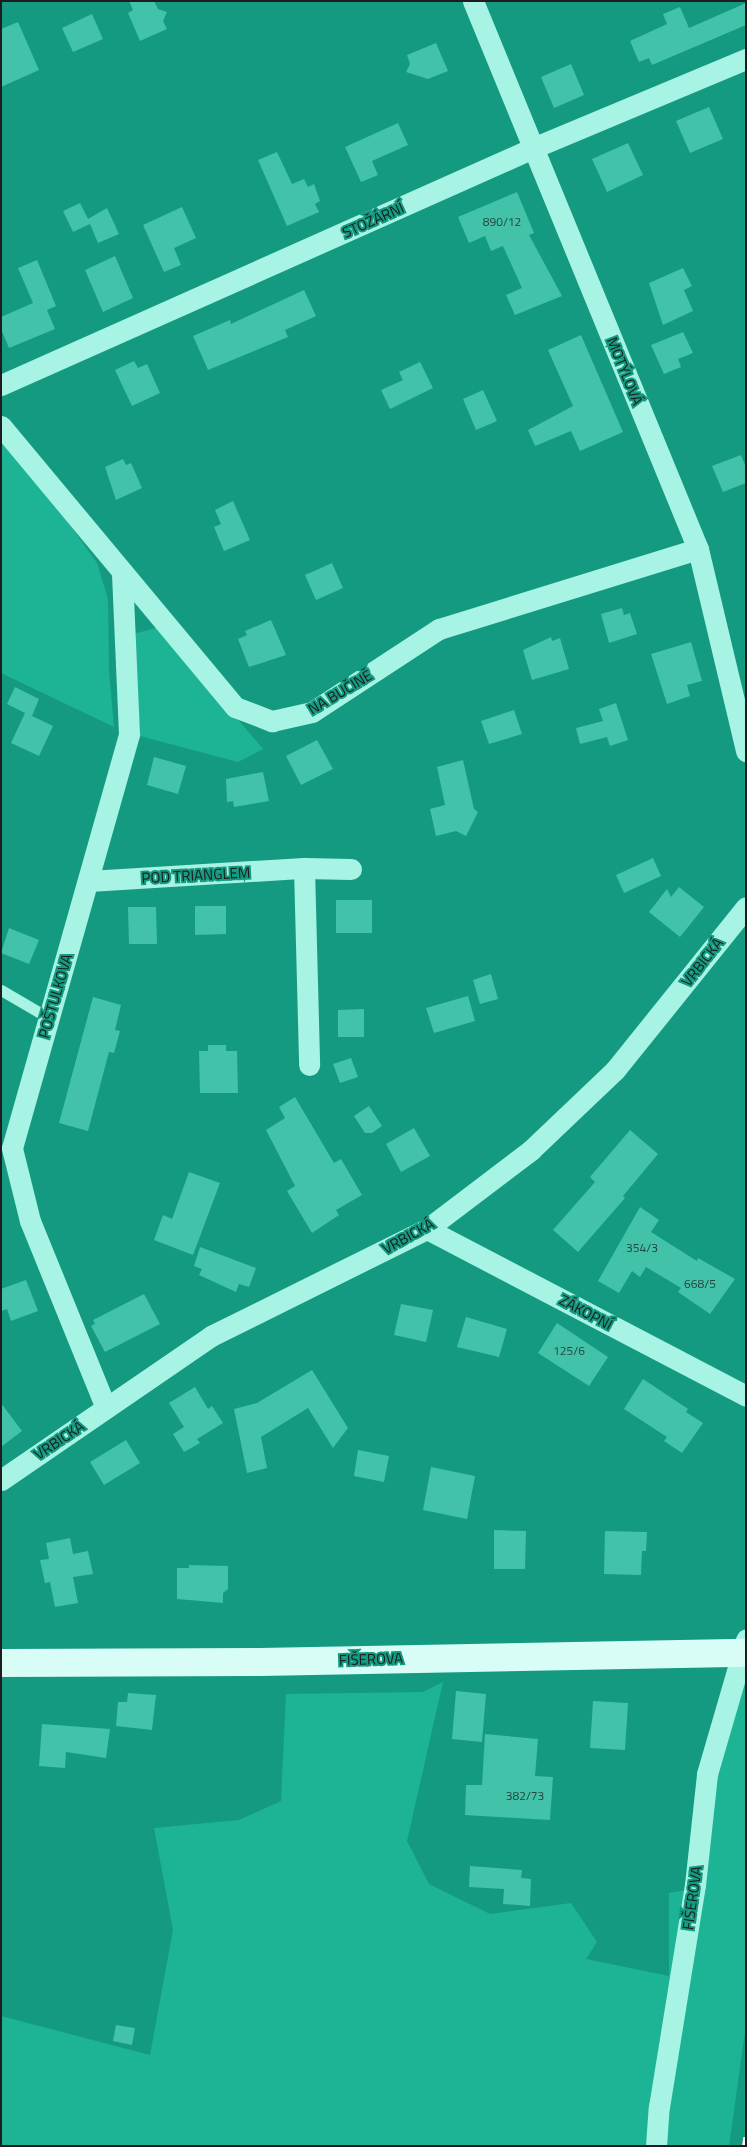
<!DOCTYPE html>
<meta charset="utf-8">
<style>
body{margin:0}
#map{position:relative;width:747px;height:2147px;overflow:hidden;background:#149a80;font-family:"Titillium Web",sans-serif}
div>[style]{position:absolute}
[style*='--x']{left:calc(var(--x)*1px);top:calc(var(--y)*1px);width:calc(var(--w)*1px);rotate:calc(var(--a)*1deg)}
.green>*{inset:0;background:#1cb495}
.building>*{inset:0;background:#41c2a9}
.lane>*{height:11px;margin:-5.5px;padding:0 5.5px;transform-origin:5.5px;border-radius:5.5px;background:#a7f3e4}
.street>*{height:21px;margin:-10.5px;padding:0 10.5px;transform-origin:10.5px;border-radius:10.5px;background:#a7f3e4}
.secondary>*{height:28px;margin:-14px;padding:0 14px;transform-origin:14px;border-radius:14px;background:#d7fdf6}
.rail>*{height:4px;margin-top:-2px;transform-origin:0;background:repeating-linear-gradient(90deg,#fff 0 9px,transparent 0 13px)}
span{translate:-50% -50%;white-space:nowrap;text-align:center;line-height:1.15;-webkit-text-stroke:4px #149a80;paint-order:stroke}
.number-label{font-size:12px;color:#264640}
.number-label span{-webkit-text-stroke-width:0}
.street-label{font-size:15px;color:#1d1d1d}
.frame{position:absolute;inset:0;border:2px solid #1d1d1d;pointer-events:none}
</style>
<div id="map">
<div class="green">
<i style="clip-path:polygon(1px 440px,61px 512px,97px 563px,108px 599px,109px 670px,114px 727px,1px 673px)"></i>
<i style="clip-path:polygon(160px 627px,263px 749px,238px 762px,140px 736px,133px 634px)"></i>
<i style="clip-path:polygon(746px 1666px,746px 2025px,729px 2146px,1px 2146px,1px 2016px,150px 2055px,173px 1930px,154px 1828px,239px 1820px,281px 1801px,286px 1694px,423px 1692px,443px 1682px,407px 1841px,429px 1884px,490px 1914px,571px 1903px,597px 1942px,586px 1959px,669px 1976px,669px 1893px,704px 1887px,711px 1782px)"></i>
</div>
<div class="building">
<i style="clip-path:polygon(129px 1px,154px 1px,158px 9px,167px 12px,163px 21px,167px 29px,140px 41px,128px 13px,133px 10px)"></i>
<i style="clip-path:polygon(746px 3px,746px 25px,652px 65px,649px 58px,639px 62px,630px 41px,667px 24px,663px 14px,680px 7px,689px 28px)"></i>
<i style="clip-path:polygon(92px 14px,103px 39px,73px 52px,62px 28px)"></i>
<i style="clip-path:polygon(18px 22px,39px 70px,1px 87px,1px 29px)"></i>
<i style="clip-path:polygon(436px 43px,448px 71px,428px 79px,406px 72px,410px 64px,407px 55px)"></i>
<i style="clip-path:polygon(571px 64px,584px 95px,554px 108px,541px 77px)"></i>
<i style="clip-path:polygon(709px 107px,723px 139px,690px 153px,676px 121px)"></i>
<i style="clip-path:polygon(398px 123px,408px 145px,372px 161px,378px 175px,361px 182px,345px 147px)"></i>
<i style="clip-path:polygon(628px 143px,643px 175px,607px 192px,592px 159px)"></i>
<i style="clip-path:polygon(277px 152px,292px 184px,304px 179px,308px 187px,314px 184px,320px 201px,315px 204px,319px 212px,287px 226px,258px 160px)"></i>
<i style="clip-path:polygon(517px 192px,534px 233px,529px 235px,562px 296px,515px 315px,506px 295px,522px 288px,503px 246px,491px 251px,485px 236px,469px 243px,458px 217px)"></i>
<i style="clip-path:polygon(80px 203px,88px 219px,107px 208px,119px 234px,98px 243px,90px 224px,73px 232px,63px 211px)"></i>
<i style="clip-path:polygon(182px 207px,196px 238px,174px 248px,181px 265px,164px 272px,143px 225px)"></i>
<i style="clip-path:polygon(115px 256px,133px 298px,103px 312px,85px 270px)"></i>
<i style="clip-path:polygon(37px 260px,56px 306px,47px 310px,55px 329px,9px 348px,1px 329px,1px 317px,33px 303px,18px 268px)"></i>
<i style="clip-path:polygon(683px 268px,692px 286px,684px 290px,693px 311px,663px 325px,649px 283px)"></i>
<i style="clip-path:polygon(304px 290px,316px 316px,285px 330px,288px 337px,208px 370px,193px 336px,230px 320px,231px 324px)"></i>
<i style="clip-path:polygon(683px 332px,693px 353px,678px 359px,681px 367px,664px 374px,651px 345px)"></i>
<i style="clip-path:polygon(581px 335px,623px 432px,580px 451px,571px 431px,535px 446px,528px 430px,573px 406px,548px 350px)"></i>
<i style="clip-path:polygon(134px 361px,138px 368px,147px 364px,160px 393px,132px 406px,115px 370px)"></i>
<i style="clip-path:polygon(420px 362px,433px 388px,390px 409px,381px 390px,403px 380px,399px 372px)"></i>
<i style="clip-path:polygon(483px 390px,497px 421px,476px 430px,463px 399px)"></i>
<i style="clip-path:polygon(741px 455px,746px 467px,746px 483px,723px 492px,712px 466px)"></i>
<i style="clip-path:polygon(123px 459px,126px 465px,131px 463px,142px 488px,116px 500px,105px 467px)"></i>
<i style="clip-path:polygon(233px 501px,250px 540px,224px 551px,214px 527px,221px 524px,215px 510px)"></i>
<i style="clip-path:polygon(332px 563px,343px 588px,316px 600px,305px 575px)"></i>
<i style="clip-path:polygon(622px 608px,624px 615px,630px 613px,637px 634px,609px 643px,601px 614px)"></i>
<i style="clip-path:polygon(271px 620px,286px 655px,249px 667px,238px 639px,247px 635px,245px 631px)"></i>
<i style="clip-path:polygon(551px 637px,552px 641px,560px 638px,569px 669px,532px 680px,523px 650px)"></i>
<i style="clip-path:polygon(691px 642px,702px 681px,687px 685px,690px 696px,667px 704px,651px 654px)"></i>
<i style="clip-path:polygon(15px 687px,39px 699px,32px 716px,53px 726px,39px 756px,11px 743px,25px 713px,7px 704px)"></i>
<i style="clip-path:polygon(616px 703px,628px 740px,610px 746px,607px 737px,580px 744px,576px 728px,603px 721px,599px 709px)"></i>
<i style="clip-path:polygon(514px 710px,522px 734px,489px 744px,481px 721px)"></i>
<i style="clip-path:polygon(317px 740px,333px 769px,301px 785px,286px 756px)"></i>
<i style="clip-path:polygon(154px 757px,186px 766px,178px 794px,147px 785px)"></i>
<i style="clip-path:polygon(463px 760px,474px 809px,478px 812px,466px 836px,456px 831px,436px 836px,430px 809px,445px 805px,437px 767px)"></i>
<i style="clip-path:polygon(263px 772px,269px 801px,234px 807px,233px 801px,227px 802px,226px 779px)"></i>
<i style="clip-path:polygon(653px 858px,661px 876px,624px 893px,616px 875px)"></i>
<i style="clip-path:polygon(679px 887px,704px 907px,680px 937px,649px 912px,667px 889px,671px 897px)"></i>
<i style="clip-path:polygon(336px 900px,372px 900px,372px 933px,336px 933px)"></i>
<i style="clip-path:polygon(195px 906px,226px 906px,226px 934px,195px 935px)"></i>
<i style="clip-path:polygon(128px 907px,156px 907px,157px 944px,129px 944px)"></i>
<i style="clip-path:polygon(9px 928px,39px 940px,29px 964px,1px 953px)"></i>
<i style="clip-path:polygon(491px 974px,498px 999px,480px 1004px,473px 980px)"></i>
<i style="clip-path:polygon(468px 996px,475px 1021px,434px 1033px,426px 1008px)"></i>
<i style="clip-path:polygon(93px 997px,121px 1005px,115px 1030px,120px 1031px,114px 1053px,109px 1052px,88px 1131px,59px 1123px)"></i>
<i style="clip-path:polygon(364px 1009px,364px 1037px,338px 1037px,338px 1010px)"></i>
<i style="clip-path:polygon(208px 1045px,226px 1045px,226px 1051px,237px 1051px,238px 1093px,200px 1093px,199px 1051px,208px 1051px)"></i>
<i style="clip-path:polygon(351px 1058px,358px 1077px,340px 1083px,333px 1064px)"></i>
<i style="clip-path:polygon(295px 1097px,334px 1163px,341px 1159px,362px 1195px,336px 1210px,339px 1215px,312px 1233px,287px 1191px,295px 1186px,266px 1130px,285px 1118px,279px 1107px)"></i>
<i style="clip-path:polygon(369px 1106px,382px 1126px,372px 1133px,365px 1133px,354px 1116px)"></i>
<i style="clip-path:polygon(414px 1128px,430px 1156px,401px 1172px,386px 1144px)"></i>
<i style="clip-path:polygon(630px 1130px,658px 1154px,623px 1196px,625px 1198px,578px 1252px,553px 1230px,595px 1182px,590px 1177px)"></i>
<i style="clip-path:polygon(189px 1172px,220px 1183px,193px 1255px,154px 1240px,163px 1215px,172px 1219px)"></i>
<i style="clip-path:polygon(640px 1207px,659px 1220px,651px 1232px,697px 1261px,698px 1258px,735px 1279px,710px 1314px,678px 1292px,681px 1288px,646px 1267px,640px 1277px,632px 1271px,619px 1293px,598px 1281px)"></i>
<i style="clip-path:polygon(200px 1247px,256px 1268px,249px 1287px,239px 1284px,236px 1292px,199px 1275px,202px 1269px,194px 1266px)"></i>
<i style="clip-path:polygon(26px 1280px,38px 1311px,11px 1321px,7px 1309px,1px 1311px,1px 1289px)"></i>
<i style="clip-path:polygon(144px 1294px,160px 1324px,105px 1352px,91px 1326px,95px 1324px,93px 1320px)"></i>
<i style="clip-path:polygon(401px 1304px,433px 1310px,426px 1342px,394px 1335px)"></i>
<i style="clip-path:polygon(466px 1317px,507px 1329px,499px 1357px,457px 1347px)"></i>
<i style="clip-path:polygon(557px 1323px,608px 1357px,589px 1386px,538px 1353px)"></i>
<i style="clip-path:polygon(312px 1370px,348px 1428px,333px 1448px,308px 1408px,261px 1437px,267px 1468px,247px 1473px,234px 1409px,257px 1403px)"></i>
<i style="clip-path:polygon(643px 1379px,688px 1409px,686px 1412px,703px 1423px,682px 1453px,664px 1441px,667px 1437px,624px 1409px)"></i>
<i style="clip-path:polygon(195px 1387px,208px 1409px,212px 1406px,223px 1423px,197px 1439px,200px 1443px,184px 1452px,173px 1434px,184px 1427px,169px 1403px)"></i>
<i style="clip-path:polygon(1px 1403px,22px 1431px,1px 1447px)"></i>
<i style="clip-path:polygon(126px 1440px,140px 1463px,104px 1485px,90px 1462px)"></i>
<i style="clip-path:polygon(358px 1450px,389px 1456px,384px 1482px,354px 1476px)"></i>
<i style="clip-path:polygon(431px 1467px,475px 1476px,467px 1519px,423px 1510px)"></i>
<i style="clip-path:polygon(494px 1530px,526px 1531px,525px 1569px,494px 1569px)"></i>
<i style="clip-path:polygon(605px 1531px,647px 1532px,646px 1551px,642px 1551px,641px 1575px,604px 1574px)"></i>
<i style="clip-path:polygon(70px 1538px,73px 1554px,88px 1551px,93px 1574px,73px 1577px,78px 1603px,55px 1607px,50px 1582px,45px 1583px,40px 1560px,49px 1559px,46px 1543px)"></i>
<i style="clip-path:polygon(189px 1565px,228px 1566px,228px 1589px,223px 1593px,223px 1603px,177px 1599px,177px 1568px,189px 1568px)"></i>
<i style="clip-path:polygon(456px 1691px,486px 1694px,482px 1742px,452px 1739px)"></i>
<i style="clip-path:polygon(128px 1693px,156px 1695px,152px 1730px,116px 1726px,118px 1702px,127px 1702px)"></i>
<i style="clip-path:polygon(593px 1701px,628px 1703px,625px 1750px,590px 1748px)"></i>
<i style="clip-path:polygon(42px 1724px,110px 1729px,106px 1758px,66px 1752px,65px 1768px,39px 1766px)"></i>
<i style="clip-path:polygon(485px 1734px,538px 1739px,535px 1776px,553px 1777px,550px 1820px,465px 1815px,466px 1785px,482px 1785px)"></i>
<i style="clip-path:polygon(470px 1866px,522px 1870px,521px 1878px,531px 1879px,530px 1906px,503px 1904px,504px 1889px,469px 1887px)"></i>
<i style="clip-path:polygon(116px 2025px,135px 2028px,132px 2045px,113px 2041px)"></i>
</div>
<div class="lane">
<i style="--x:1;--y:990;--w:56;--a:30.3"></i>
</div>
<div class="street">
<i style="--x:473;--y:1;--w:592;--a:67.68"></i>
<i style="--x:698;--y:549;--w:208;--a:76.6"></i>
<i style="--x:1;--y:385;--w:582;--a:-24.01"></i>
<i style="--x:533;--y:148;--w:231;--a:-22.7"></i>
<i style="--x:1;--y:426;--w:366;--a:50.2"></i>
<i style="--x:235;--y:707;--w:40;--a:21"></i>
<i style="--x:272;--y:721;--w:41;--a:-12.7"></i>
<i style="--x:312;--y:712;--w:152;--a:-33.2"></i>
<i style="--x:439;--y:629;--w:271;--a:-17.2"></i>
<i style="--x:304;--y:868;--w:47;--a:1.2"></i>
<i style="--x:89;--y:881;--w:215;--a:-3.5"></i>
<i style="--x:304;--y:868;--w:197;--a:88.5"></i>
<i style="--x:427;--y:1229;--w:360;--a:27.6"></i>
<i style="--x:106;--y:1408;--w:202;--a:-112.1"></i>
<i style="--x:30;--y:1221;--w:75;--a:-103.9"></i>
<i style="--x:12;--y:1148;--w:430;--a:-74.2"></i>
<i style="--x:129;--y:734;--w:163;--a:-92.5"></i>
<i style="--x:1;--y:1480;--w:255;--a:-34.4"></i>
<i style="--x:211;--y:1336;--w:241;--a:-26.4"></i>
<i style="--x:427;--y:1229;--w:131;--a:-37.2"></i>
<i style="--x:531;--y:1150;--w:116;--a:-43.6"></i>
<i style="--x:615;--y:1070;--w:209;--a:-51.2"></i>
<i style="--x:656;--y:2146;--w:39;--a:-86"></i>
<i style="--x:659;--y:2107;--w:225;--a:-80.8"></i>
<i style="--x:695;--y:1885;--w:112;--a:-83.8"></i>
<i style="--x:707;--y:1774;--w:140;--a:-73.8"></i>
</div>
<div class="secondary">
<i style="--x:1;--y:1663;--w:259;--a:-0.2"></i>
<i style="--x:260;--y:1662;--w:486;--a:-1.1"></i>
</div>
<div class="rail">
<i style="--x:744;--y:2146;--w:12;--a:-81"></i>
</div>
<div class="number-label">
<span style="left:502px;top:222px">890/12</span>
<span style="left:642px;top:1248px">354/3</span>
<span style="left:700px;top:1284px">668/5</span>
<span style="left:569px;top:1351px">125/6</span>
<span style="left:525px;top:1796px">382/73</span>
</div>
<div class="street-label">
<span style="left:373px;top:220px;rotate:-24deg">STOŽÁRNÍ</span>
<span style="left:625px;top:371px;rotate:68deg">MOTÝLOVÁ</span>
<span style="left:340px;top:692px;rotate:-31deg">NA BUČINĚ</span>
<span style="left:196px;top:875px;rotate:-3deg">POD TRIANGLEM</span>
<span style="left:702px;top:962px;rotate:-52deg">VRBICKÁ</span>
<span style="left:55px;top:996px;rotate:-74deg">POŠTULKOVA</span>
<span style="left:408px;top:1236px;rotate:-29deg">VRBICKÁ</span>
<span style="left:586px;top:1312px;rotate:28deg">ZÁKOPNÍ</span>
<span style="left:59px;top:1440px;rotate:-34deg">VRBICKÁ</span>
<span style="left:371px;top:1659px;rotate:-2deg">FIŠEROVA</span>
<span style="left:692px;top:1898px;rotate:-82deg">FIŠEROVA</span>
</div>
<div class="frame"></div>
</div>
